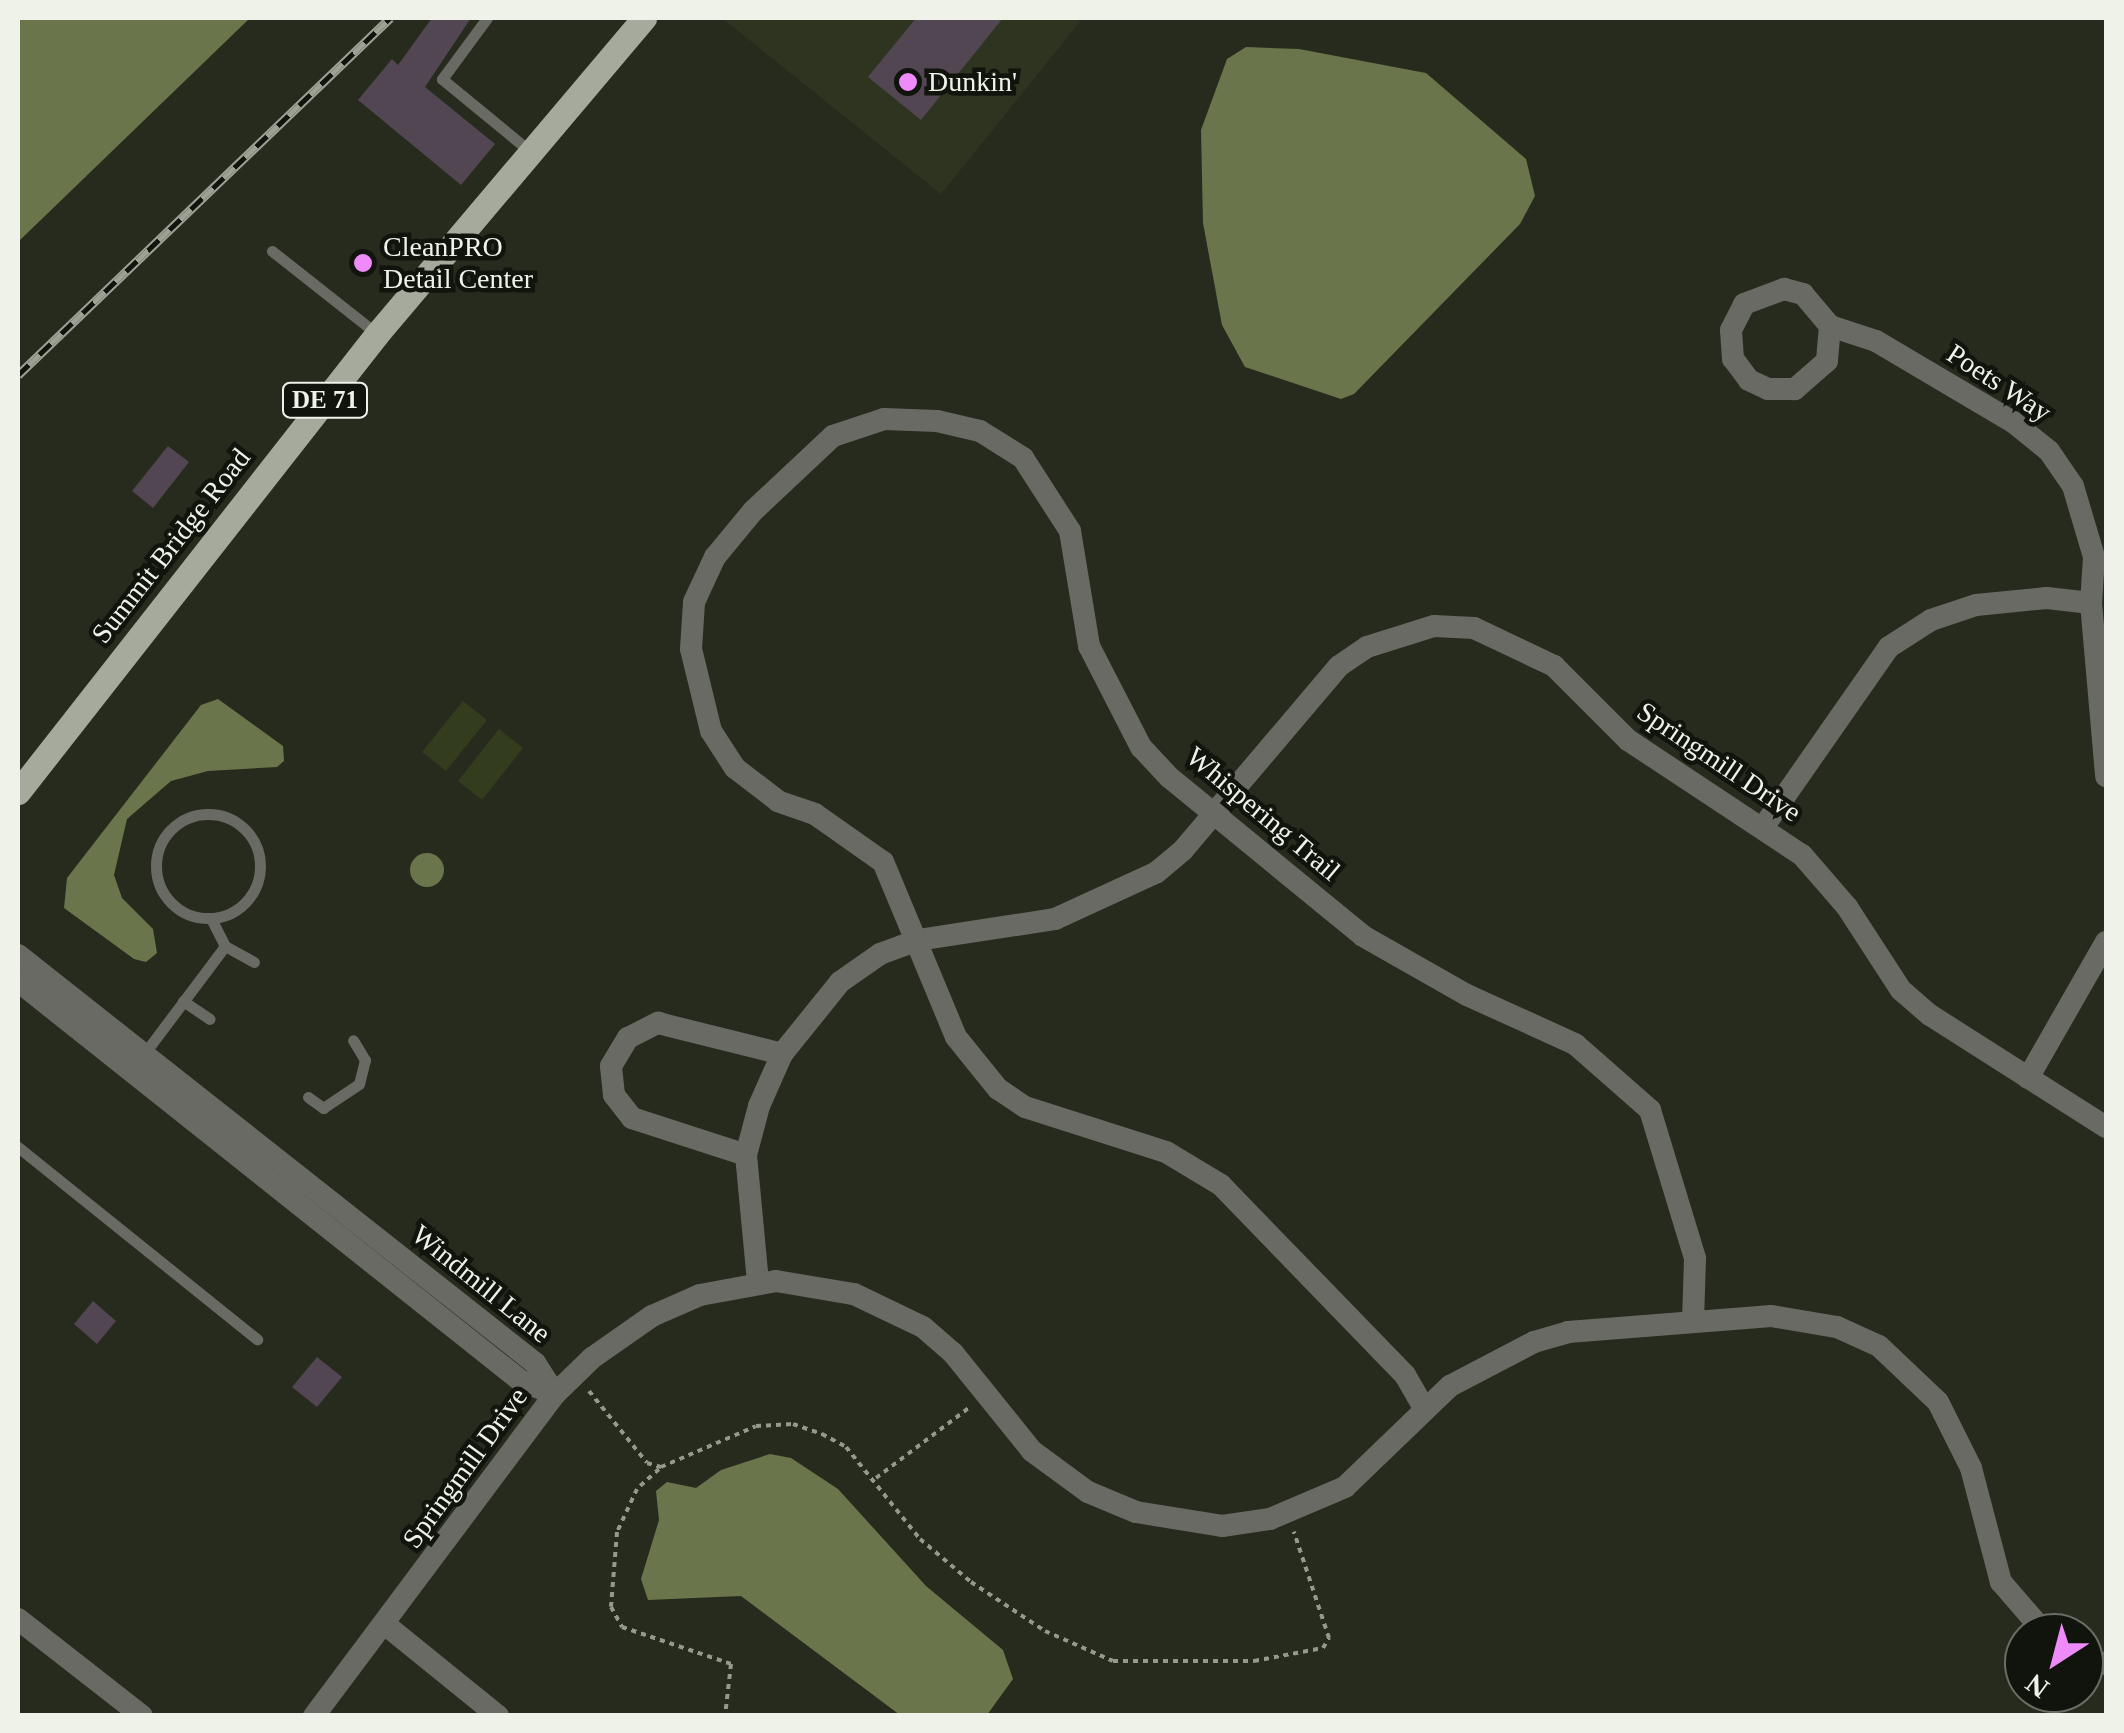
<!DOCTYPE html>
<style>
body{margin:0}
#map{position:relative;width:2124px;height:1733px;overflow:hidden;background:#272b1d;font-family:Georgia,serif}
div>[style]{position:absolute}
[style*='--x']{left:calc(var(--x)*1px);top:calc(var(--y)*1px);width:calc(var(--w)*1px);rotate:calc(var(--a)*1deg)}
.built>*{inset:0;background:#2e3420}
.green>*{inset:0;background:#343c1e}
.water>*{inset:0;background:#6a754b}
.round{border-radius:50%}
.building>*{inset:0;background:#514651}
.path>*{height:4px;margin-top:-2px;transform-origin:0;background:repeating-linear-gradient(90deg,#94988d 0 5px,transparent 0 10px)}
.lane>*{height:11px;margin:-5.5px;padding:0 5.5px;transform-origin:5.5px;border-radius:5.5px;background:#686a63}
.lane>.ring{margin:-5.5px;padding:0;box-sizing:content-box;background:none;border:11px solid #686a63;border-radius:50%}
.street>*{height:22px;margin:-11px;padding:0 11px;transform-origin:11px;border-radius:11px;background:#686a63}
.primary>*{height:25px;margin:-12.5px;padding:0 12.5px;transform-origin:12.5px;border-radius:12.5px;background:#a6aa9c}
.rail>*{height:9px;margin-top:-4.5px;transform-origin:0;background:repeating-linear-gradient(90deg,#11130d 0 15px,#9da195 0 30px);box-sizing:border-box;border-block:2px solid #9da195}
.dots>*{width:28px;height:28px;translate:-50% -50%;box-sizing:border-box;border:5px solid #11130d;border-radius:50%}
span{translate:-50% -50%;white-space:nowrap;text-align:center;line-height:1.15;-webkit-text-stroke:9px #11130d;paint-order:stroke}
.shield-label span{padding:2px 8px;background:#11130d;border:2px solid;border-radius:8px;-webkit-text-stroke-width:0}
.shield-label{font-size:25px;color:#eff2e9;font-weight:700}
.poi-label{font-size:28px;color:#eff2e9}
.left{translate:0 -50%;text-align:left}
.street-label{font-size:28px;color:#eff2e9}
.frame{position:absolute;inset:0;border:20px solid #eff2e9;pointer-events:none}
.north{position:absolute;left:2004px;top:1613px;width:100px;height:100px;box-sizing:border-box;background:#11130d;border:2px solid #6a6c65;border-radius:50%;rotate:216deg;font-size:28px;font-weight:700;line-height:40px;text-align:center;color:#eff2e9}
.north::after{content:'';display:block;margin:auto;width:35px;height:45px;background:#ee8bf8;clip-path:polygon(50% 0,100% 100%,50% 72%,0 100%)}
</style>
<div id="map">
<div class="built">
<i style="clip-path:polygon(722px 18px,1083px 18px,941px 194px)"></i>
</div>
<div class="green">
<i style="clip-path:polygon(463px 701px,487px 720px,446px 771px,422px 752px)"></i>
<i style="clip-path:polygon(499px 729px,523px 748px,482px 800px,458px 781px)"></i>
</div>
<div class="water">
<i style="clip-path:polygon(18px 18px,250px 18px,18px 242px)"></i>
<i style="clip-path:polygon(1246px 47px,1299px 49px,1426px 73px,1526px 159px,1535px 196px,1520px 224px,1354px 394px,1341px 399px,1245px 367px,1222px 325px,1203px 223px,1201px 130px,1227px 59px)"></i>
<i style="clip-path:polygon(218px 699px,283px 746px,284px 761px,277px 767px,208px 771px,171px 781px,127px 819px,114px 875px,122px 898px,153px 929px,157px 953px,146px 962px,134px 959px,64px 908px,67px 878px,201px 705px)"></i>
<i class="round" style="left:410px;top:853px;width:34px;height:34px"></i>
<i style="clip-path:polygon(770px 1454px,791px 1458px,838px 1489px,926px 1586px,1003px 1650px,1013px 1679px,987px 1715px,900px 1715px,741px 1596px,648px 1600px,641px 1579px,659px 1520px,656px 1491px,667px 1482px,696px 1488px,721px 1470px)"></i>
</div>
<div class="building">
<i style="clip-path:polygon(432px 18px,471px 18px,425px 87px,495px 144px,461px 185px,358px 100px,392px 59px,398px 65px)"></i>
<i style="clip-path:polygon(916px 18px,1003px 18px,921px 120px,868px 77px)"></i>
<i style="clip-path:polygon(168px 446px,189px 462px,153px 508px,132px 491px)"></i>
<i style="clip-path:polygon(93px 1301px,116px 1321px,97px 1344px,74px 1324px)"></i>
<i style="clip-path:polygon(317px 1357px,342px 1377px,317px 1407px,292px 1387px)"></i>
</div>
<div class="path">
<i style="--x:589;--y:1391;--w:92;--a:51.1"></i>
<i style="--x:647;--y:1463;--w:15;--a:16"></i>
<i style="--x:661;--y:1467;--w:103;--a:-23.3"></i>
<i style="--x:756;--y:1426;--w:37;--a:-3"></i>
<i style="--x:793;--y:1424;--w:31;--a:19"></i>
<i style="--x:822;--y:1434;--w:27;--a:28"></i>
<i style="--x:846;--y:1447;--w:118;--a:51.2"></i>
<i style="--x:920;--y:1539;--w:67;--a:40.1"></i>
<i style="--x:971;--y:1582;--w:89;--a:33.5"></i>
<i style="--x:1045;--y:1631;--w:74;--a:23.8"></i>
<i style="--x:1113;--y:1661;--w:141;--a:0"></i>
<i style="--x:1254;--y:1661;--w:70;--a:-10.7"></i>
<i style="--x:1323;--y:1648;--w:12;--a:-59"></i>
<i style="--x:1329;--y:1638;--w:112;--a:-108.3"></i>
<i style="--x:659;--y:1469;--w:30;--a:138"></i>
<i style="--x:637;--y:1489;--w:47;--a:114.9"></i>
<i style="--x:617;--y:1532;--w:75;--a:94.6"></i>
<i style="--x:611;--y:1607;--w:23;--a:61"></i>
<i style="--x:622;--y:1627;--w:115;--a:18.7"></i>
<i style="--x:731;--y:1664;--w:52;--a:96.6"></i>
<i style="--x:876;--y:1478;--w:118;--a:-37.1"></i>
</div>
<div class="lane">
<i style="--x:487;--y:18;--w:76;--a:126.4"></i>
<i style="--x:442;--y:79;--w:115;--a:39.4"></i>
<i style="--x:272;--y:251;--w:134;--a:38.3"></i>
<i class="ring" style="left:156px;top:814px;width:93px;height:93px"></i>
<i style="--x:225;--y:946;--w:33;--a:29"></i>
<i style="--x:183;--y:1001;--w:32;--a:34"></i>
<i style="--x:144;--y:1054;--w:135;--a:-53.1"></i>
<i style="--x:225;--y:946;--w:30;--a:-117"></i>
<i style="--x:308;--y:1097;--w:19;--a:36"></i>
<i style="--x:323;--y:1108;--w:43;--a:-33.7"></i>
<i style="--x:359;--y:1084;--w:25;--a:-76"></i>
<i style="--x:365;--y:1060;--w:23;--a:-121"></i>
<i style="--x:18;--y:1147;--w:307;--a:38.8"></i>
</div>
<div class="street">
<i style="--x:1830;--y:326;--w:35;--a:95"></i>
<i style="--x:1827;--y:361;--w:43;--a:138.8"></i>
<i style="--x:1795;--y:389;--w:27;--a:180"></i>
<i style="--x:1768;--y:389;--w:21;--a:-155"></i>
<i style="--x:1749;--y:380;--w:26;--a:-127"></i>
<i style="--x:1733;--y:359;--w:29;--a:-94"></i>
<i style="--x:1731;--y:330;--w:29;--a:-63"></i>
<i style="--x:1744;--y:304;--w:43;--a:-20.6"></i>
<i style="--x:1784;--y:289;--w:20;--a:15"></i>
<i style="--x:1803;--y:294;--w:42;--a:49.8"></i>
<i style="--x:1830;--y:326;--w:48;--a:18.1"></i>
<i style="--x:1876;--y:341;--w:159;--a:30.6"></i>
<i style="--x:2013;--y:422;--w:46;--a:38.9"></i>
<i style="--x:2049;--y:451;--w:42;--a:55.6"></i>
<i style="--x:2073;--y:486;--w:74;--a:73.5"></i>
<i style="--x:2094;--y:557;--w:46;--a:93.7"></i>
<i style="--x:2091;--y:603;--w:174;--a:85"></i>
<i style="--x:1764;--y:826;--w:218;--a:-55.1"></i>
<i style="--x:1889;--y:647;--w:50;--a:-32.7"></i>
<i style="--x:1931;--y:620;--w:47;--a:-18.4"></i>
<i style="--x:1976;--y:605;--w:71;--a:-5.6"></i>
<i style="--x:2047;--y:598;--w:44;--a:6.5"></i>
<i style="--x:18;--y:955;--w:659;--a:38.28"></i>
<i style="--x:535;--y:1363;--w:37;--a:57"></i>
<i style="--x:18;--y:981;--w:643;--a:38.49"></i>
<i style="--x:521;--y:1381;--w:36;--a:21"></i>
<i style="--x:2028;--y:1078;--w:157;--a:-60.2"></i>
<i style="--x:746;--y:1155;--w:120;--a:-162"></i>
<i style="--x:632;--y:1118;--w:29;--a:-128"></i>
<i style="--x:614;--y:1095;--w:29;--a:-96"></i>
<i style="--x:611;--y:1066;--w:33;--a:-59"></i>
<i style="--x:628;--y:1038;--w:34;--a:-27"></i>
<i style="--x:658;--y:1023;--w:128;--a:14"></i>
<i style="--x:758;--y:1282;--w:128;--a:-95.4"></i>
<i style="--x:746;--y:1155;--w:51;--a:-75.1"></i>
<i style="--x:759;--y:1106;--w:57;--a:-66.1"></i>
<i style="--x:782;--y:1054;--w:92;--a:-51.1"></i>
<i style="--x:840;--y:982;--w:49;--a:-35"></i>
<i style="--x:880;--y:954;--w:40;--a:-20.2"></i>
<i style="--x:918;--y:940;--w:139;--a:-8.7"></i>
<i style="--x:1055;--y:919;--w:112;--a:-24.7"></i>
<i style="--x:1157;--y:872;--w:34;--a:-40"></i>
<i style="--x:1183;--y:850;--w:241;--a:-49.7"></i>
<i style="--x:1339;--y:666;--w:34;--a:-34"></i>
<i style="--x:1367;--y:647;--w:70;--a:-17.4"></i>
<i style="--x:1434;--y:626;--w:40;--a:2.9"></i>
<i style="--x:1474;--y:628;--w:89;--a:25.4"></i>
<i style="--x:1554;--y:666;--w:105;--a:45"></i>
<i style="--x:1628;--y:740;--w:209;--a:33.5"></i>
<i style="--x:1802;--y:855;--w:69;--a:49.1"></i>
<i style="--x:1847;--y:907;--w:99;--a:57"></i>
<i style="--x:1901;--y:990;--w:38;--a:41"></i>
<i style="--x:1930;--y:1015;--w:209;--a:32.5"></i>
<i style="--x:1424;--y:1408;--w:38;--a:-120"></i>
<i style="--x:1405;--y:1375;--w:264;--a:-134.1"></i>
<i style="--x:1221;--y:1185;--w:64;--a:-149"></i>
<i style="--x:1166;--y:1152;--w:148;--a:-162.3"></i>
<i style="--x:1025;--y:1107;--w:32;--a:-146"></i>
<i style="--x:998;--y:1089;--w:67;--a:-128.9"></i>
<i style="--x:956;--y:1037;--w:190;--a:-112.6"></i>
<i style="--x:883;--y:862;--w:83;--a:-144.8"></i>
<i style="--x:815;--y:814;--w:39;--a:-161"></i>
<i style="--x:778;--y:801;--w:54;--a:-142.5"></i>
<i style="--x:735;--y:768;--w:44;--a:-123"></i>
<i style="--x:711;--y:731;--w:84;--a:-103.7"></i>
<i style="--x:691;--y:649;--w:47;--a:-86.3"></i>
<i style="--x:694;--y:602;--w:50;--a:-65"></i>
<i style="--x:715;--y:557;--w:60;--a:-50.4"></i>
<i style="--x:753;--y:511;--w:110;--a:-43.2"></i>
<i style="--x:833;--y:436;--w:54;--a:-18.4"></i>
<i style="--x:884;--y:419;--w:53;--a:2.2"></i>
<i style="--x:937;--y:421;--w:44;--a:13.1"></i>
<i style="--x:980;--y:431;--w:51;--a:32.1"></i>
<i style="--x:1023;--y:458;--w:87;--a:57.2"></i>
<i style="--x:1070;--y:531;--w:117;--a:80.6"></i>
<i style="--x:1089;--y:646;--w:114;--a:62.8"></i>
<i style="--x:1141;--y:747;--w:41;--a:47"></i>
<i style="--x:1169;--y:777;--w:251;--a:39.3"></i>
<i style="--x:1363;--y:936;--w:120;--a:29.6"></i>
<i style="--x:1467;--y:995;--w:119;--a:24.4"></i>
<i style="--x:1575;--y:1044;--w:100;--a:41.3"></i>
<i style="--x:1650;--y:1110;--w:155;--a:73.1"></i>
<i style="--x:1695;--y:1258;--w:63;--a:91.8"></i>
<i style="--x:18;--y:1619;--w:157;--a:38"></i>
<i style="--x:387;--y:1626;--w:143;--a:39"></i>
<i style="--x:2084;--y:1657;--w:23;--a:18"></i>
<i style="--x:314;--y:1716;--w:402;--a:-53.2"></i>
<i style="--x:555;--y:1394;--w:52;--a:-44.2"></i>
<i style="--x:592;--y:1358;--w:73;--a:-35"></i>
<i style="--x:652;--y:1316;--w:52;--a:-23.6"></i>
<i style="--x:700;--y:1295;--w:77;--a:-10.4"></i>
<i style="--x:776;--y:1281;--w:79;--a:9.5"></i>
<i style="--x:854;--y:1294;--w:76;--a:25.6"></i>
<i style="--x:923;--y:1327;--w:40;--a:41"></i>
<i style="--x:953;--y:1353;--w:126;--a:51.1"></i>
<i style="--x:1032;--y:1451;--w:69;--a:36.2"></i>
<i style="--x:1088;--y:1492;--w:52;--a:22.6"></i>
<i style="--x:1136;--y:1512;--w:87;--a:9.2"></i>
<i style="--x:1222;--y:1526;--w:49;--a:-8.3"></i>
<i style="--x:1270;--y:1519;--w:82;--a:-23.1"></i>
<i style="--x:1345;--y:1487;--w:146;--a:-43.9"></i>
<i style="--x:1450;--y:1386;--w:95;--a:-27.6"></i>
<i style="--x:1534;--y:1342;--w:35;--a:-16"></i>
<i style="--x:1568;--y:1332;--w:204;--a:-4.5"></i>
<i style="--x:1771;--y:1316;--w:67;--a:9.5"></i>
<i style="--x:1837;--y:1327;--w:46;--a:24.3"></i>
<i style="--x:1879;--y:1346;--w:81;--a:43.5"></i>
<i style="--x:1938;--y:1402;--w:74;--a:63.4"></i>
<i style="--x:1971;--y:1468;--w:118;--a:75.3"></i>
<i style="--x:2001;--y:1582;--w:67;--a:49.2"></i>
</div>
<div class="primary">
<i style="--x:18;--y:792;--w:582;--a:-51.91"></i>
<i style="--x:377;--y:334;--w:414;--a:-49.8"></i>
</div>
<div class="rail">
<i style="--x:18;--y:375;--w:516;--a:-43.82"></i>
</div>
<div class="dots">
<i style="left:908px;top:82px;background:#ee8bf8"></i>
<i style="left:363px;top:263px;background:#ee8bf8"></i>
</div>
<div class="shield-label">
<span style="left:325px;top:400px">DE 71</span>
</div>
<div class="poi-label">
<span class="left" style="left:928px;top:82px">Dunkin'</span>
<span class="left" style="left:383px;top:263px">CleanPRO<br>Detail Center</span>
</div>
<div class="street-label">
<span style="left:1999px;top:383px;rotate:33deg">Poets Way</span>
<span style="left:171px;top:546px;rotate:-52deg">Summit Bridge Road</span>
<span style="left:1719px;top:762px;rotate:34deg">Springmill Drive</span>
<span style="left:1263px;top:814px;rotate:40deg">Whispering Trail</span>
<span style="left:481px;top:1284px;rotate:39deg">Windmill Lane</span>
<span style="left:465px;top:1468px;rotate:-54deg">Springmill Drive</span>
</div>
<div class="frame"></div>
<div class="north">N</div>
</div>
